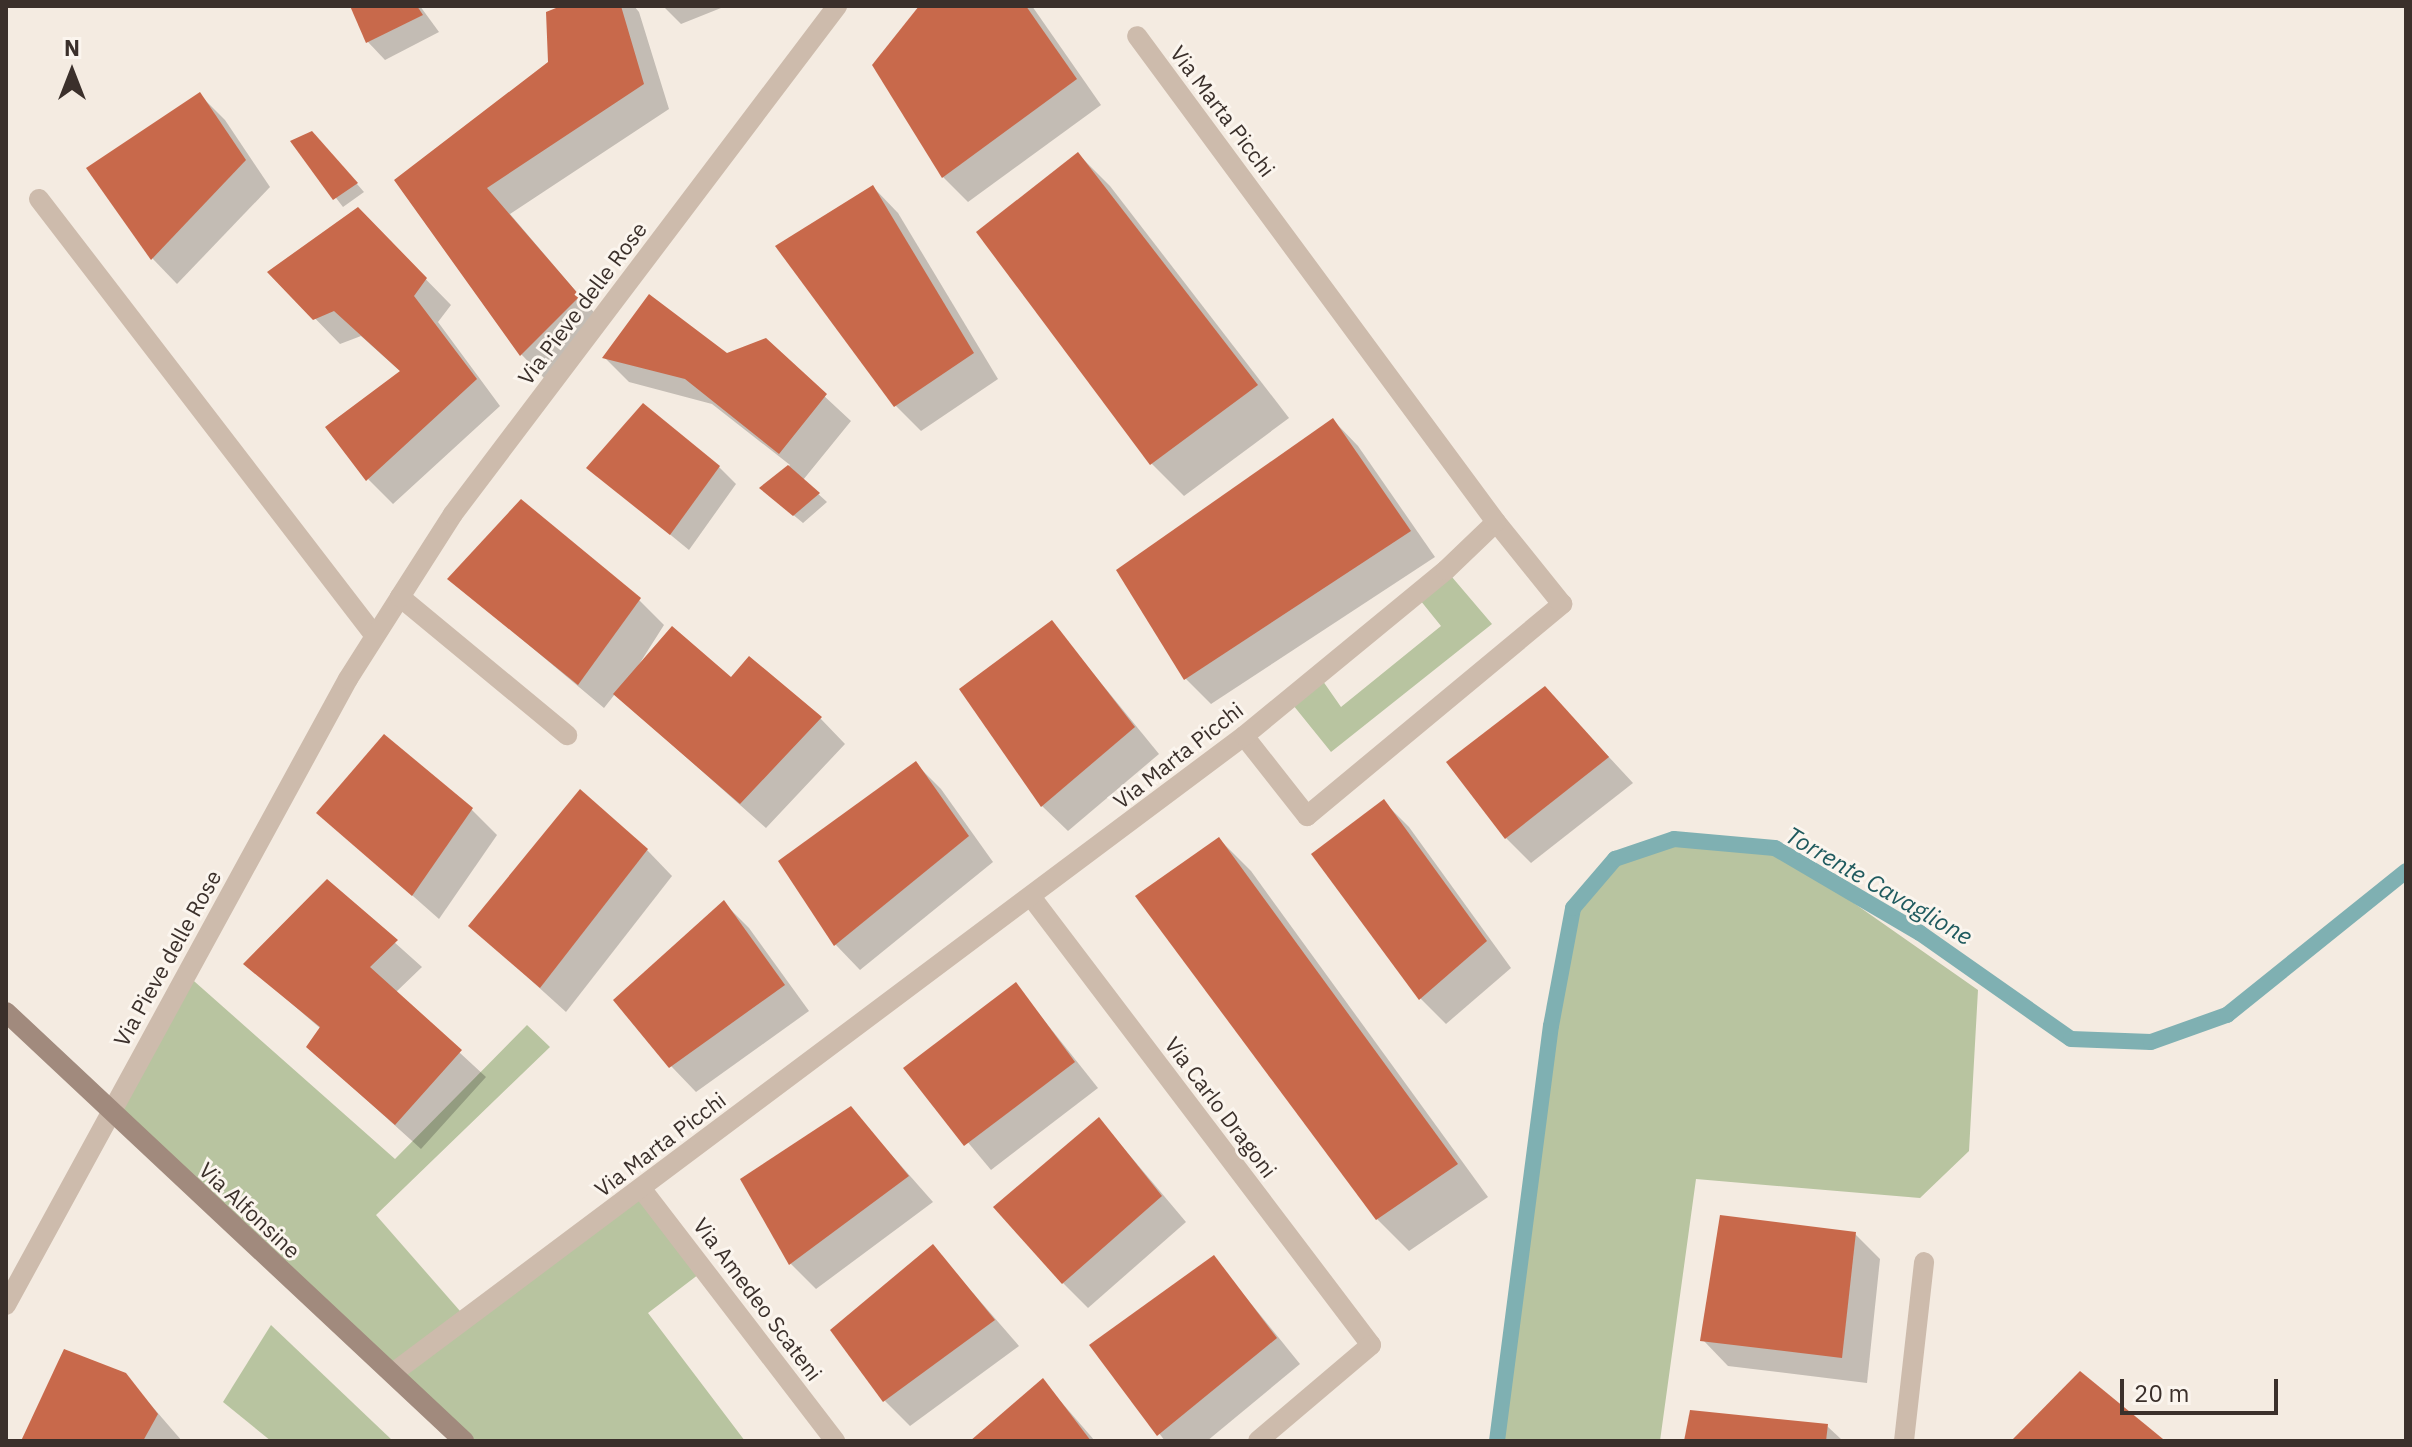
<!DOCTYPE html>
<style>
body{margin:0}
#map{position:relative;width:2412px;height:1447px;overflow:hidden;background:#f4ebe1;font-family:"IBM Plex Sans",sans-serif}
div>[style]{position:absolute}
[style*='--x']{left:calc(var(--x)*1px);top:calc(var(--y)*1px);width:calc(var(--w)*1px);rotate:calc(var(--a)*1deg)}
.green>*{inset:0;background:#b8c4a0}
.shadow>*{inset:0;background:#0003}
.stream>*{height:16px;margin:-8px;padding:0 8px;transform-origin:8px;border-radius:8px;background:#7fb0b2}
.building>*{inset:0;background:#c8694b}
.minor>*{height:20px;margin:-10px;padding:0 10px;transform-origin:10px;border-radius:10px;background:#cdbbac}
.tertiary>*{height:20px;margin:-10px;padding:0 10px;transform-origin:10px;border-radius:10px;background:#cdbbac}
.secondary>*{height:20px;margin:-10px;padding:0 10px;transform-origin:10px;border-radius:10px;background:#a18a7d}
span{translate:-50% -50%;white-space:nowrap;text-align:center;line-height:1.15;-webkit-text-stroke:6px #fbf5ee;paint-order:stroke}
.street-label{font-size:22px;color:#3b302b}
.water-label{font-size:24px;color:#1f5a5e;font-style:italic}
.frame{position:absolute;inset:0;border:8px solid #3b302b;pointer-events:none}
.north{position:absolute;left:32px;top:32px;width:80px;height:80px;-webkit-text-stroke:6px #fbf5ee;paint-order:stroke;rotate:0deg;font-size:22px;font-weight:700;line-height:32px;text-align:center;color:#3b302b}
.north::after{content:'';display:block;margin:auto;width:28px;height:36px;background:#3b302b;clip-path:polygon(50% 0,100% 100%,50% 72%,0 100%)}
.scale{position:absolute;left:2120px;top:1379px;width:158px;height:36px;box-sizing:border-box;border:4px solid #3b302b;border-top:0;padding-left:10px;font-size:24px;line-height:28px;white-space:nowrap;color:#3b302b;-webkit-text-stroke:6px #fbf5ee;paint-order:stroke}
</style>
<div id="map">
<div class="green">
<i style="clip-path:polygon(1446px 570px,1492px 624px,1331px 752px,1289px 700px,1318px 674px,1341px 707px,1441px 626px,1416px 595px)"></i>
<i style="clip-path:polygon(1674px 839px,1775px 848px,1978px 990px,1969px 1151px,1920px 1198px,1696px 1179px,1660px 1441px,1497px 1441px,1551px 1026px,1573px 908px,1615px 859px)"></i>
<i style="clip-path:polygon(186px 974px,395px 1159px,527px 1025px,550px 1047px,376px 1215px,467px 1319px,641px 1188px,707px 1268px,648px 1313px,745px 1441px,464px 1441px,109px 1113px)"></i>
<i style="clip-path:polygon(271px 1325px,393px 1441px,271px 1441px,223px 1402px)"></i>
</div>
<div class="shadow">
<i style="clip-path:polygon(352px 6px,420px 6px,439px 32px,385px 60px,368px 42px)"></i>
<i style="clip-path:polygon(566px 6px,634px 6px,639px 12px,669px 109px,510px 214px,603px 323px,546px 380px,521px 354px,397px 181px,550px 63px)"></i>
<i style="clip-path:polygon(663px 6px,726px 6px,681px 24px)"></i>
<i style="clip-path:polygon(922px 6px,1032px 6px,1101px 105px,968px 202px,943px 177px)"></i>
<i style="clip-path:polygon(200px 95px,225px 120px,270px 187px,177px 284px,152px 258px)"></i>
<i style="clip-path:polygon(293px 142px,320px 142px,364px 192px,343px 207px)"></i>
<i style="clip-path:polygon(1078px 154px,1110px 186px,1289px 418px,1184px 496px,1152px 464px)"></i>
<i style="clip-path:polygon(873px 187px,898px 213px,998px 379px,921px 431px,896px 406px,778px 246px)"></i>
<i style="clip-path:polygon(358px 210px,451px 305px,438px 322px,500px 406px,393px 504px,368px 479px,401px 372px,361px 336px,340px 344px,270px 272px)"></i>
<i style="clip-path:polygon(765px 341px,851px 421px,803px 480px,827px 502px,803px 523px,762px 489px,790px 465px,712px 404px,629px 382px,604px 357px,727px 355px)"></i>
<i style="clip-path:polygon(1333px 420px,1358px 446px,1435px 557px,1211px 704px,1186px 679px,1119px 571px)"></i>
<i style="clip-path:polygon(719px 467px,736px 484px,689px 550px,589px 468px)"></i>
<i style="clip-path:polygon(450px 579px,639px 600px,664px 625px,631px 677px,731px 680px,820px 718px,845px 744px,766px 828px,615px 694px,604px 708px)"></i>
<i style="clip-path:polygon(1052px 623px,1159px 754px,1068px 831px,1042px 806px)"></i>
<i style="clip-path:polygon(1545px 688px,1633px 783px,1531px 863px,1506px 838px)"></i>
<i style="clip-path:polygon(915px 763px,941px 789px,993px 862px,860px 970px,835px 944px)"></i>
<i style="clip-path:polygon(1384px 802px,1409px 827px,1511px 968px,1446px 1024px,1420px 998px)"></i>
<i style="clip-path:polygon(471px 809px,497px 835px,439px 919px,319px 813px)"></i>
<i style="clip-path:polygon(1219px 839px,1251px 871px,1488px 1197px,1409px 1251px,1377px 1219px,1138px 896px)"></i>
<i style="clip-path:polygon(647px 850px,672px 876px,566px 1012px,470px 925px)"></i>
<i style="clip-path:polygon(327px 882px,422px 967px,395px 993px,486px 1077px,421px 1149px,308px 1047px,321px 1029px,246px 964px)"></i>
<i style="clip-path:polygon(724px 903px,749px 928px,809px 1011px,696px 1092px,671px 1066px)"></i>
<i style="clip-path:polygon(1016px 985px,1098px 1088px,991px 1170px,906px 1068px)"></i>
<i style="clip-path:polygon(851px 1109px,933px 1202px,816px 1289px,791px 1264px,742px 1180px)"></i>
<i style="clip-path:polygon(1099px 1119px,1186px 1222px,1088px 1308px,1063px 1283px)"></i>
<i style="clip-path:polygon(1855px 1234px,1880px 1259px,1867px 1383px,1728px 1366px,1703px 1340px)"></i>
<i style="clip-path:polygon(933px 1247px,1019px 1346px,910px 1426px,885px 1401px)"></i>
<i style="clip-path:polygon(1214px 1258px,1300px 1364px,1207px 1441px,1165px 1441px,1092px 1346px)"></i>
<i style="clip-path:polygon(125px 1375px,182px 1441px,23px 1441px)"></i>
<i style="clip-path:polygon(1043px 1381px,1095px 1441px,973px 1441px)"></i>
<i style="clip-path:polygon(1827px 1426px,1843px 1441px,1686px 1441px)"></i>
</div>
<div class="stream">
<i style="--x:1497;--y:1441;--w:418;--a:-82.6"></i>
<i style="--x:1551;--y:1026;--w:120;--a:-79.4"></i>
<i style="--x:1573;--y:908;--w:65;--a:-49.4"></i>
<i style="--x:1615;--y:859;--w:62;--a:-18.7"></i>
<i style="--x:1674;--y:839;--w:101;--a:5.1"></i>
<i style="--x:1775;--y:848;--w:168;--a:30.4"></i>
<i style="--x:1920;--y:933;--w:184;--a:35.1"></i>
<i style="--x:2071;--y:1039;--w:80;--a:2.1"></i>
<i style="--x:2151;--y:1042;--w:81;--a:-19.6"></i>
<i style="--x:2227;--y:1015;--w:230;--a:-38.8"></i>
</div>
<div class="building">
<i style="clip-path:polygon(350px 6px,417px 6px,423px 15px,366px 43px)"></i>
<i style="clip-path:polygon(561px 6px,621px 6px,644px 84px,487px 188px,580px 296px,520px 356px,394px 180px,548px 62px,546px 12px)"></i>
<i style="clip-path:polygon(919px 6px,1026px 6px,1077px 79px,942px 178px,872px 65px)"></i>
<i style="clip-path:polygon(200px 92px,246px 160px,151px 260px,86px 168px)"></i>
<i style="clip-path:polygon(312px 131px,358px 183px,333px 200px,290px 141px)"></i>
<i style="clip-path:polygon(1078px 152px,1258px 385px,1150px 465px,976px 232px)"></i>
<i style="clip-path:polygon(873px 185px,974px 353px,894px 407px,775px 246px)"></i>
<i style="clip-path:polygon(358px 207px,427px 278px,414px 296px,477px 379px,366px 481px,325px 427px,400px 371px,334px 311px,313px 320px,267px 272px)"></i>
<i style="clip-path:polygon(649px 294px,727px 353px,766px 338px,827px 394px,779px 454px,685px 379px,602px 358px)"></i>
<i style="clip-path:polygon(643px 403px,720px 466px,670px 535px,586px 468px)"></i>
<i style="clip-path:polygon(1333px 418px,1411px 531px,1184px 680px,1116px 570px)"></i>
<i style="clip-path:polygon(788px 465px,820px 493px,793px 516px,759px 488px)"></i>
<i style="clip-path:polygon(521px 499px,641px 598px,578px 685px,447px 579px)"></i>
<i style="clip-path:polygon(1052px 620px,1135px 727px,1041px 807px,959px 689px)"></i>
<i style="clip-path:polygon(672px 626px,731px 677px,749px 656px,822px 717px,740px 804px,613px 694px)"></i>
<i style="clip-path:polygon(1545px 686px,1609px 757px,1505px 839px,1446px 762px)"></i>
<i style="clip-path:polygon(384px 734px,473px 808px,412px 896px,316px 813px)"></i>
<i style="clip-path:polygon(916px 761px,969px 836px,834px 946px,778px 861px)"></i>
<i style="clip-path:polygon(580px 789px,648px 849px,540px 988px,468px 926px)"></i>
<i style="clip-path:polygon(1384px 799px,1487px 941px,1419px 1000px,1311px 854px)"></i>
<i style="clip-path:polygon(1219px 837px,1458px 1164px,1376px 1220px,1135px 896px)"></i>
<i style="clip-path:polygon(327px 879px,398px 940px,370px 967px,462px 1050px,395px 1125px,306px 1047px,320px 1027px,243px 964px)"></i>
<i style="clip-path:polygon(724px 900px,785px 985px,669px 1068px,613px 1000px)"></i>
<i style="clip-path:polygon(1016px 982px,1075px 1062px,964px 1146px,903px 1068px)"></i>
<i style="clip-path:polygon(851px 1106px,909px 1176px,789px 1265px,740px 1179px)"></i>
<i style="clip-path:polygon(1099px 1117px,1162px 1196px,1062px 1284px,993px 1207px)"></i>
<i style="clip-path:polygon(1720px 1215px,1856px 1232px,1842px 1358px,1700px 1341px)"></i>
<i style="clip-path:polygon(933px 1244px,995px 1320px,883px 1402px,830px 1330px)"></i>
<i style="clip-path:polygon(1214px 1255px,1277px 1338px,1157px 1436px,1089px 1345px)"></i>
<i style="clip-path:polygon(64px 1349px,126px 1373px,158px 1414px,143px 1441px,21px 1441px)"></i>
<i style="clip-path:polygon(2080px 1371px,2163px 1439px,2161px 1441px,2011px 1441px)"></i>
<i style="clip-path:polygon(1043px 1378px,1091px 1441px,970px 1441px)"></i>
<i style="clip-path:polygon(1690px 1410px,1828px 1424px,1826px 1441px,1684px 1441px)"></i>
</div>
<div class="minor">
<i style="--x:39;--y:199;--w:551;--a:52.44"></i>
<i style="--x:400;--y:597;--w:217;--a:39.6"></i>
<i style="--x:1244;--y:736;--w:102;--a:51.8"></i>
<i style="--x:1307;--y:816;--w:332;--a:-39.7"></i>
<i style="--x:1562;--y:604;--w:105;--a:-128.8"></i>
<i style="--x:1032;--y:898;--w:561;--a:52.82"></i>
<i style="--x:1371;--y:1345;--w:148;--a:139.7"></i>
<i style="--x:641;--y:1188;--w:319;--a:52.5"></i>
<i style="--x:393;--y:1373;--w:1063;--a:-36.82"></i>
<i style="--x:1244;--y:736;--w:261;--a:-39.4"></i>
<i style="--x:1446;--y:570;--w:69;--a:-43.8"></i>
<i style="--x:1496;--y:522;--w:604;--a:-126.45"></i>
<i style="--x:1904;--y:1441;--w:180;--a:-83.6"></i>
</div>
<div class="tertiary">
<i style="--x:6;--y:1305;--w:713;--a:-61.35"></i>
<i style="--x:348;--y:679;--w:97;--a:-57.6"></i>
<i style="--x:400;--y:597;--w:98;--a:-57.4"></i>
<i style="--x:453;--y:514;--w:637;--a:-52.91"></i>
</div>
<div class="secondary">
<i style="--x:6;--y:1012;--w:628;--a:43.13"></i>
</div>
<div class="street-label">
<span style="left:1223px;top:111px;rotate:53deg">Via Marta Picchi</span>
<span style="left:582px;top:303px;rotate:-53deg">Via Pieve delle Rose</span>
<span style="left:1178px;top:755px;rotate:-38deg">Via Marta Picchi</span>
<span style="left:167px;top:958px;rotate:-61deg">Via Pieve delle Rose</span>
<span style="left:1221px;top:1107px;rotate:53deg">Via Carlo Dragoni</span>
<span style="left:660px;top:1144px;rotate:-37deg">Via Marta Picchi</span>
<span style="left:250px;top:1210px;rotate:43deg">Via Alfonsine</span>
<span style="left:758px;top:1299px;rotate:53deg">Via Amedeo Scateni</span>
</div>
<div class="water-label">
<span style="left:1879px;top:886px;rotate:30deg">Torrente Cavaglione</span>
</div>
<div class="frame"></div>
<div class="north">N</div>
<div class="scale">20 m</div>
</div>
